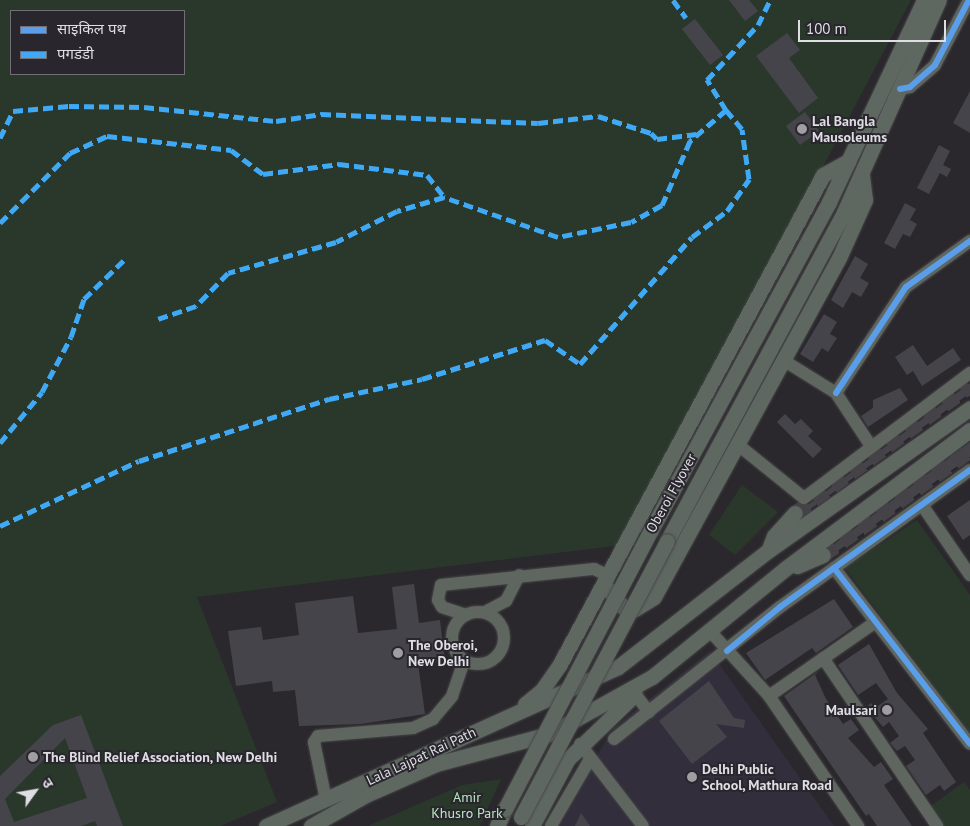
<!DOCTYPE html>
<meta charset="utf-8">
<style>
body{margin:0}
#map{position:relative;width:970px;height:826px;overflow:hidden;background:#2a282c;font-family:"PT Sans","Noto Sans Devanagari",sans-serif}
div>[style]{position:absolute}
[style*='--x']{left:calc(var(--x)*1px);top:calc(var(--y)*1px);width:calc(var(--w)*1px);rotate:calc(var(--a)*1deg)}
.built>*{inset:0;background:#322e3b}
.green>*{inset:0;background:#2a382c}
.building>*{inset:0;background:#46444b}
.major-tunnel>*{height:15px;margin-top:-7.5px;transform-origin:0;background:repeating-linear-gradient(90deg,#454347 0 15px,transparent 0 23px)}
.roads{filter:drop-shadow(0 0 1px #474648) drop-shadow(0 0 1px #474648)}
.minor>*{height:12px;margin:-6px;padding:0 6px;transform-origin:6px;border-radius:6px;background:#5e665f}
.minor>.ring{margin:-6px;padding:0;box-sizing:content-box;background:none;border:12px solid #5e665f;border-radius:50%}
.major>*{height:15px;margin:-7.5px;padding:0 7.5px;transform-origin:7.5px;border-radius:7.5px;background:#5f6761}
.bridges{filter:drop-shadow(0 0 1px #474648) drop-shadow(0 0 1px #474648)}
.major-bridge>*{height:15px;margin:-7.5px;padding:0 7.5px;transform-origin:7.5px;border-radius:7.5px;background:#5f6761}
.quiet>*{height:5px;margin-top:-2.5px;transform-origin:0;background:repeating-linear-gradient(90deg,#3fa9f5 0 10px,transparent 0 15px)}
.cycleway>*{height:6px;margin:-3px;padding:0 3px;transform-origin:3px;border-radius:3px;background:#5a9eea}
.dots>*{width:14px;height:14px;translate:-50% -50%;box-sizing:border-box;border:2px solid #29262e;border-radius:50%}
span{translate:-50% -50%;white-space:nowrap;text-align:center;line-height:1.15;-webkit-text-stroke:4px #29262e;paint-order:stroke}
.poi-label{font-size:14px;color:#dfdee3;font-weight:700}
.left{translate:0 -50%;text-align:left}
.right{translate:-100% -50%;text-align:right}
.street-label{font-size:14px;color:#dfdee3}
.park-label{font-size:14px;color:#b9e8bd}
.legend{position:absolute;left:10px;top:10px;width:175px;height:65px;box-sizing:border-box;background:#29262e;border:1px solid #727076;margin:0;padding:6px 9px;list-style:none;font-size:15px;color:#dfdee3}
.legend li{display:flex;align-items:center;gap:10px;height:25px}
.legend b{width:25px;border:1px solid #727076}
.north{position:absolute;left:10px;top:766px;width:50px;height:50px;-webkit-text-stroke:4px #29262e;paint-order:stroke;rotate:58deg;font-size:14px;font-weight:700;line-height:20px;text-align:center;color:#dfdee3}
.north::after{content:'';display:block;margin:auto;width:18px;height:22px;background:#dfdee3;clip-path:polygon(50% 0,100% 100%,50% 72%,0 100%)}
.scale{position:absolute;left:798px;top:20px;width:148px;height:22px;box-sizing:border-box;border:2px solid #dfdee3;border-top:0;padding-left:6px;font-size:15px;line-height:18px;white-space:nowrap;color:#dfdee3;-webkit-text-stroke:4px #29262e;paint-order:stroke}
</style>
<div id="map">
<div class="built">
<i style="clip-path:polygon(710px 651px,834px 826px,557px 826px,613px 728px)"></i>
</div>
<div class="green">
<i style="clip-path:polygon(evenodd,0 0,911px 0,623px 545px,197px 597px,277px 802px,220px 826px,0 826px,0 0,11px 11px,184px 11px,184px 74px,11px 74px,11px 11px)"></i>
<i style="clip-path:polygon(742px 485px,778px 512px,735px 555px,709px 535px)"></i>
<i style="clip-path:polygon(917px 520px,970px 595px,970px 734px,845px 568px)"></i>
<i style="clip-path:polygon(501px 779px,480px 826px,368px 826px,462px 785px)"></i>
<i style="clip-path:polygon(964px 782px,970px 790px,970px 826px,937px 826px,925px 810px)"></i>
</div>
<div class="building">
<i style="clip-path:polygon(729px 0,749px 0,758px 11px,745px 21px)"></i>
<i style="clip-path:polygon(695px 19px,723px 55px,710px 65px,682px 29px)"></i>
<i style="clip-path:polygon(787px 33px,800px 50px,789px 58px,818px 98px,799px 113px,756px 56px)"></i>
<i style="clip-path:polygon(970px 91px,970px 133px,953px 123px)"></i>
<i style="clip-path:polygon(805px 112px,819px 131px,800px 145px,786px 126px)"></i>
<i style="clip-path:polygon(939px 145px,950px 151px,943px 165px,951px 169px,947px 177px,940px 173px,929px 194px,917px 188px)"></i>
<i style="clip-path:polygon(905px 203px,916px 209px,910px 220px,917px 224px,910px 237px,903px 234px,895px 249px,884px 243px)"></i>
<i style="clip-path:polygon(855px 256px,868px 264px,860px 278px,869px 283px,861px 297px,852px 292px,843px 308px,831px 300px)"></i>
<i style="clip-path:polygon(824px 314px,837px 322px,830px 334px,837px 338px,828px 352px,822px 348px,813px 362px,800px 354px)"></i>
<i style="clip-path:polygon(913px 345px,927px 366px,953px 348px,961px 360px,922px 386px,913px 371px,907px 375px,895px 357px)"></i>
<i style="clip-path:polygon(970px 383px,970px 393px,805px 513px,800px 505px,809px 504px)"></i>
<i style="clip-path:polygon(900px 388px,908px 400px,868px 427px,861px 416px,873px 408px,873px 400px)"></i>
<i style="clip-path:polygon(785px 414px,795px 424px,801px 419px,813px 431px,808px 436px,822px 449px,813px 458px,777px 422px)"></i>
<i style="clip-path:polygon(970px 442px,970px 457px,832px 555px,829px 548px)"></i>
<i style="clip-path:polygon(970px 500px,970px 535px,963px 540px,947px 516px)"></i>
<i style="clip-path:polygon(414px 584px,419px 623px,440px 620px,445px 661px,418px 664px,425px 714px,361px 724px,299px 726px,295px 690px,273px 692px,272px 681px,236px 686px,228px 631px,261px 627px,263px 640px,299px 635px,295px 603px,353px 596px,358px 633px,397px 629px,392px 587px)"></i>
<i style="clip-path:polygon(834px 599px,853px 627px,816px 653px,812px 648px,765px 680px,746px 653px)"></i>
<i style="clip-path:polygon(869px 644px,897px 693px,928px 729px,923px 733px,956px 782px,944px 791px,940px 785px,926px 795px,906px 766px,915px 760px,905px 746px,897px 751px,890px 743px,899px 736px,889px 722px,883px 727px,866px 707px,871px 703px,875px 708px,888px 699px,876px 683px,858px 695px,838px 665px)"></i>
<i style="clip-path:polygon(819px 671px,815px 675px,826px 699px,843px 724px,851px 719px,859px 730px,848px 738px,874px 767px,881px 762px,893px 779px,884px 785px,912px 826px,877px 826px,869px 814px,866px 816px,784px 696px)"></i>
<i style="clip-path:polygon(709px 681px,734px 718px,745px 720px,744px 728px,716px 724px,727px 737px,692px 764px,659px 721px)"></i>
<i style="clip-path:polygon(evenodd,81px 715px,123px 826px,97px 826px,95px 821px,81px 826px,0 826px,0 776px,53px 725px,81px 715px,65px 738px,87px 798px,14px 822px,5px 799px,65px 738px)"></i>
<i style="clip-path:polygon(581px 813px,590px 826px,575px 826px)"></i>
</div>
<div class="major-tunnel">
<i style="--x:795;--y:513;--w:216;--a:-36"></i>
<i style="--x:823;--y:555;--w:180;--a:-35.3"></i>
</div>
<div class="roads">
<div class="minor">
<i style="--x:900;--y:89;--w:10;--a:-11"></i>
<i style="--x:910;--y:87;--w:33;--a:-41"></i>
<i style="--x:935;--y:65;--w:73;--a:-62.4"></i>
<i style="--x:783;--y:360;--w:62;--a:31.9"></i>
<i style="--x:836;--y:393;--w:64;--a:56.6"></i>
<i style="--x:836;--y:393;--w:127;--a:-56.6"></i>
<i style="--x:906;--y:287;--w:79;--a:-35.7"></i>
<i style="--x:737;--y:444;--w:86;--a:38.9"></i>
<i style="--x:804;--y:498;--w:208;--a:-37"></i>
<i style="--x:922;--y:505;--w:85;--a:55.6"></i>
<i style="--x:834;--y:568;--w:222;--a:52.3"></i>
<i class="ring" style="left:452px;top:612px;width:40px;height:40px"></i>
<i style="--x:485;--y:612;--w:24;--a:-28"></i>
<i style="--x:506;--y:601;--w:29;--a:-63"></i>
<i style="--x:466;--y:615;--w:25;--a:-162"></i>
<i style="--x:442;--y:607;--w:8;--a:-120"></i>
<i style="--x:438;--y:600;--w:15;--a:-79"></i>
<i style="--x:441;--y:585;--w:154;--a:-6"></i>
<i style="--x:594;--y:569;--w:17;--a:25"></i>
<i style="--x:709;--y:630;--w:89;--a:47.7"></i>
<i style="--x:769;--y:696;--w:158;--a:55.6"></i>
<i style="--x:823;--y:658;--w:203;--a:55.8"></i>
<i style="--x:635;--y:694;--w:23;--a:52"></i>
<i style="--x:769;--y:696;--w:128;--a:-34.8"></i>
<i style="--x:614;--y:739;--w:212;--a:-38.5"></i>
<i style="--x:780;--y:607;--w:234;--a:-35.8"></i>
<i style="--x:580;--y:744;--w:103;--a:52.5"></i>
<i style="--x:326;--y:800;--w:59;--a:-101.7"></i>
<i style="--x:314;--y:742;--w:7;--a:-56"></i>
<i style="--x:318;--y:736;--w:95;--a:-4.8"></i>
<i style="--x:413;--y:728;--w:22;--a:-24"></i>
<i style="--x:433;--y:719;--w:30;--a:-50"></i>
<i style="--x:452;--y:696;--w:37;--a:-71"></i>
<i style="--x:551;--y:826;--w:78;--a:-59.8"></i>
</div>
<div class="major">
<i style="--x:651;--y:530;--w:373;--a:-61.5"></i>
<i style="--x:829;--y:202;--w:223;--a:-64.8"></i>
<i style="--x:667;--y:541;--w:374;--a:-61.7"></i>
<i style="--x:844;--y:212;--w:232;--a:-65.9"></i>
<i style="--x:769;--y:549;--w:14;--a:-69"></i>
<i style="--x:774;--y:536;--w:31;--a:-48"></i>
<i style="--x:797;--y:566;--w:28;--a:-23"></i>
<i style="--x:609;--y:590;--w:22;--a:51"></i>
<i style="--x:623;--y:607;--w:12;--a:9"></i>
<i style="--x:635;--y:609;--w:22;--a:-32"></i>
<i style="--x:654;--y:597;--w:386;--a:-61.4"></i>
<i style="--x:839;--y:258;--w:64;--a:-65.9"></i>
<i style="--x:865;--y:200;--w:26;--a:-97"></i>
<i style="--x:525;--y:704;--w:22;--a:-39"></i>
<i style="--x:542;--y:690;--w:32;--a:-55"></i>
<i style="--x:560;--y:664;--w:555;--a:-61.73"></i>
<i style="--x:823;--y:175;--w:29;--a:-29"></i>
<i style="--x:266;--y:826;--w:386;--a:-24.3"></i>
<i style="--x:618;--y:667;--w:191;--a:-37.8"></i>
<i style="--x:769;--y:550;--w:246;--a:-35.2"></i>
<i style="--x:311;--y:826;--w:63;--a:-29.4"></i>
<i style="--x:366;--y:795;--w:77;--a:-23.9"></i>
<i style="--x:436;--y:764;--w:117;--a:-14.9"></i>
<i style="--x:549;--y:734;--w:118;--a:-29"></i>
<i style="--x:652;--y:677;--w:173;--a:-39.1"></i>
<i style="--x:786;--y:568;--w:230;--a:-36.9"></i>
<i style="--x:497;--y:826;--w:19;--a:-65"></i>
<i style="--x:532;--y:826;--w:76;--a:-61.8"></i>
<i style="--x:568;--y:759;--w:93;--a:-44.1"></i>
</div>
</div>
<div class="bridges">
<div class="major-bridge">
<i style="--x:505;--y:809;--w:315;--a:-62.4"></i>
<i style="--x:521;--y:817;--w:312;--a:-62.1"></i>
</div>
</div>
<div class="quiet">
<i style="--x:673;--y:0;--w:22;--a:54"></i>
<i style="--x:726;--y:110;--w:36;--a:-122"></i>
<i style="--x:707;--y:80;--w:75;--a:-47.2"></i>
<i style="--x:758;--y:25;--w:28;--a:-64"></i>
<i style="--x:0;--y:138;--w:30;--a:-64"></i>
<i style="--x:13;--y:111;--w:56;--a:-5.1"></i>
<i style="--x:69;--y:106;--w:75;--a:0.8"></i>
<i style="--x:144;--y:107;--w:133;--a:6.1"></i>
<i style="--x:276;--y:121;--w:46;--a:-8.8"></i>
<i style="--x:321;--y:114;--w:217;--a:2.4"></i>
<i style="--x:538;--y:123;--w:60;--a:-6.7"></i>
<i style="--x:598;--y:116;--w:56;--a:17.8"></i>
<i style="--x:651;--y:133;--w:8;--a:45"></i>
<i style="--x:657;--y:139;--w:40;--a:-7.1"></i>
<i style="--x:0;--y:223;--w:99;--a:-45"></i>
<i style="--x:70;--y:153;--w:41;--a:-24.7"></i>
<i style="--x:107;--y:136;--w:125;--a:6.4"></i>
<i style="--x:231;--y:150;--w:40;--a:37"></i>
<i style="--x:263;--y:174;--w:77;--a:-7.5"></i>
<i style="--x:339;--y:164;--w:89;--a:7.1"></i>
<i style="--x:427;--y:175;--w:28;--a:52"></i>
<i style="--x:0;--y:443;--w:66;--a:-50.5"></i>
<i style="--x:42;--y:392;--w:62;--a:-62.2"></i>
<i style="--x:71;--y:337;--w:40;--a:-71.1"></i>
<i style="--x:84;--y:299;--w:57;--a:-44.3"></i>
<i style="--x:0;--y:526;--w:153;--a:-25.1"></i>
<i style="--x:139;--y:461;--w:200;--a:-18.1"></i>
<i style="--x:329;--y:399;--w:95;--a:-12.1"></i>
<i style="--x:422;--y:379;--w:129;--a:-17.6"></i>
<i style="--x:545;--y:340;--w:42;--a:34.4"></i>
<i style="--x:580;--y:364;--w:169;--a:-48.6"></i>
<i style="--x:692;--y:237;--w:44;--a:-36.6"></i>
<i style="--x:727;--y:211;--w:39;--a:-55"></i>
<i style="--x:749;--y:179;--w:50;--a:-98"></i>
<i style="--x:742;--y:129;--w:25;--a:-130"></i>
<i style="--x:726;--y:110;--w:48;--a:139.3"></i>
<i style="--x:690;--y:141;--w:70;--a:113.6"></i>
<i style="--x:662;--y:205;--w:35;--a:151"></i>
<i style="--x:631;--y:222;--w:75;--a:168.4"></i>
<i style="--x:558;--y:237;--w:121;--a:-160.7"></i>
<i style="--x:444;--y:197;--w:49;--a:163.4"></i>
<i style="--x:397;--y:211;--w:68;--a:153.1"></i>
<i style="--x:336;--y:242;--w:112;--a:164"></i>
<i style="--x:228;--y:273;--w:46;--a:134.1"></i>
<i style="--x:196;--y:306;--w:40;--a:161.1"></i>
</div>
<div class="cycleway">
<i style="--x:900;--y:89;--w:10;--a:-11"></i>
<i style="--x:910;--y:87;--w:33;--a:-41"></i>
<i style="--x:935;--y:65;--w:73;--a:-62.4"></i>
<i style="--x:836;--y:393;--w:127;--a:-56.6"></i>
<i style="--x:906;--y:287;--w:79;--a:-35.7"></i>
<i style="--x:834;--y:568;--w:222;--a:52.3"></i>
<i style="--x:727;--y:651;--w:69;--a:-39.7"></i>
<i style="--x:780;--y:607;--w:234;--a:-35.8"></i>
</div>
<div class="dots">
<i style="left:802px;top:129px;background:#a09ea3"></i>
<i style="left:398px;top:653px;background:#a09ea3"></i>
<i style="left:887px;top:710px;background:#a09ea3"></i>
<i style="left:33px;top:757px;background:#a09ea3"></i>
<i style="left:692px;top:777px;background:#a09ea3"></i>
</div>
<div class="poi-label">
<span class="left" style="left:812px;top:129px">Lal Bangla<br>Mausoleums</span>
<span class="left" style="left:408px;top:653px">The Oberoi,<br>New Delhi</span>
<span class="right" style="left:877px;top:710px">Maulsari</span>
<span class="left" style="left:43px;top:757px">The Blind Relief Association, New Delhi</span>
<span class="left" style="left:702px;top:777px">Delhi Public<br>School, Mathura Road</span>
</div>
<div class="street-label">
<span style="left:671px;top:493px;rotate:-61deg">Oberoi Flyover</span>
<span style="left:421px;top:756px;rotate:-25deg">Lala Lajpat Rai Path</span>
</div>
<div class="park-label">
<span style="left:467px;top:805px">Amir<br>Khusro Park</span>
</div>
<ul class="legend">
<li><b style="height:6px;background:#5a9eea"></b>साइकिल पथ</li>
<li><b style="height:6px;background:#3fa9f5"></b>पगडंडी</li>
</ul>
<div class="north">उ</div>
<div class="scale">100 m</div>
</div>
